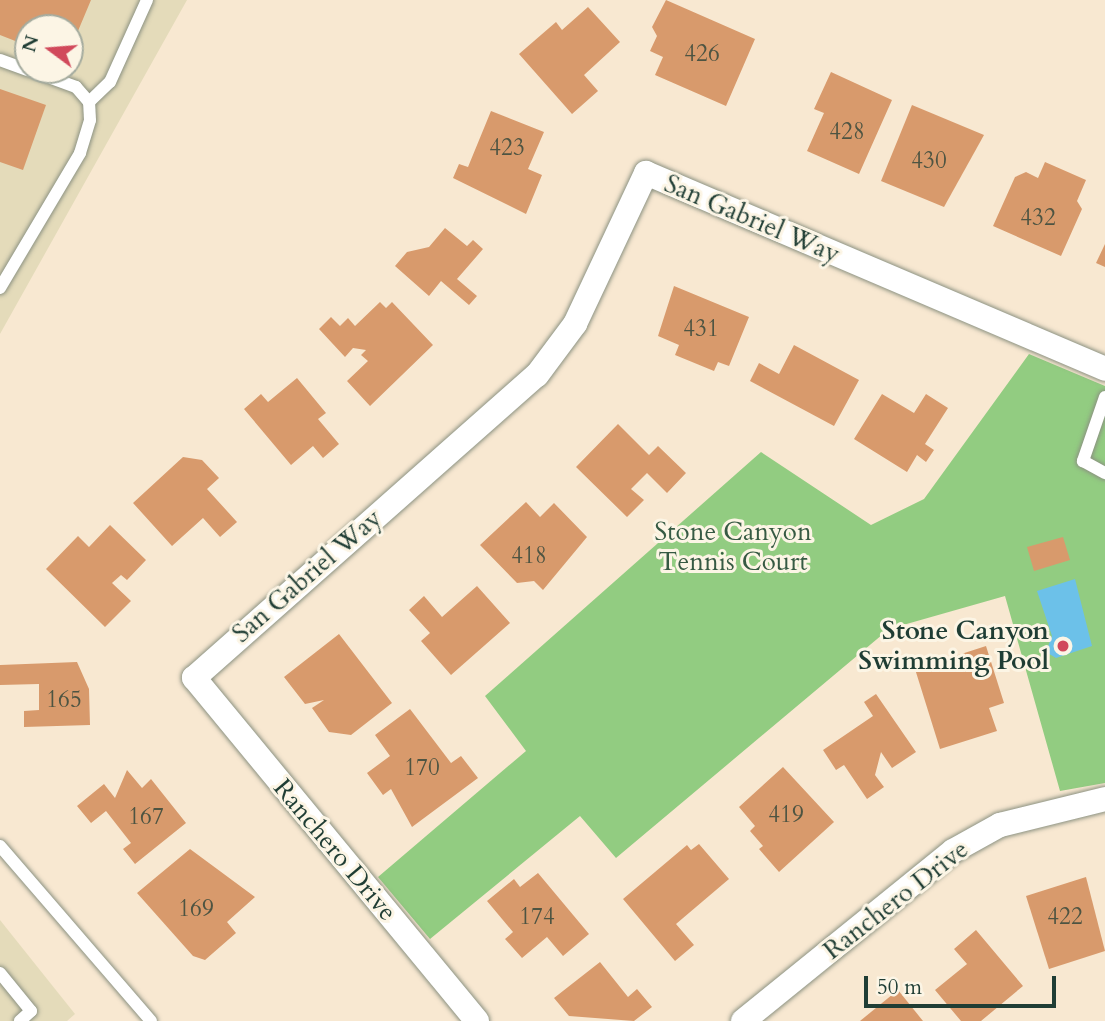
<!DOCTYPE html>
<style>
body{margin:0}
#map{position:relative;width:1105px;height:1021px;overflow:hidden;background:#f8e8d1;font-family:Cardo,serif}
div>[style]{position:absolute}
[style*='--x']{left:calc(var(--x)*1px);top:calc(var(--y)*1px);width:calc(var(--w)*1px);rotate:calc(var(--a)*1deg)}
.built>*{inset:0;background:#e4dbba}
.green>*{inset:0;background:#92cc81}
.water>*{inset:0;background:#6cc1e9}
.building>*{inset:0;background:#d89a6c}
.roads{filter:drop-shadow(0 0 2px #8c9282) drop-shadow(0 0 2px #8c9282)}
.lane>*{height:12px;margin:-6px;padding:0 6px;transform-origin:6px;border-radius:6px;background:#fff}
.street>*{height:24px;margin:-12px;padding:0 12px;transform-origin:12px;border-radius:12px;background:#fff}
.dots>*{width:19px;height:19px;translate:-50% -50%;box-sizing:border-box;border:4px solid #fcf5e5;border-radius:50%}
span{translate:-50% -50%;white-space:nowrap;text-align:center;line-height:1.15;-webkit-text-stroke:6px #fcf5e5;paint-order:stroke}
.number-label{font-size:23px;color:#4d5442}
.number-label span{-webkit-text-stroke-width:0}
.street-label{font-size:26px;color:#1f3d34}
.park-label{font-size:26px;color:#365a43}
.poi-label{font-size:26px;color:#1f3d34;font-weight:700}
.right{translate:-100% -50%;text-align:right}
.north{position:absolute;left:14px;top:14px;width:70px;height:70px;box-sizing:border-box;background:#fcf5e5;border:2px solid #a4ab9e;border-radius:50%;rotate:286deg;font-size:19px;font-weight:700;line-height:28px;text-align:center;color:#1f3d34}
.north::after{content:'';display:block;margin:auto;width:24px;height:32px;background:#d1495b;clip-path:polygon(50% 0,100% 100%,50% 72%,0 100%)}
.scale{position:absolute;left:864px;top:976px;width:192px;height:32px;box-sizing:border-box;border:4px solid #1f3d34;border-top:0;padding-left:9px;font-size:21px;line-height:24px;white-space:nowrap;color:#1f3d34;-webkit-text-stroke:5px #fcf5e5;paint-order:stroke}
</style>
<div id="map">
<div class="built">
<i style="clip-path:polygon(evenodd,0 0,187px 0,0 334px,0 0,28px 28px,70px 28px,70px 70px,28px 70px,28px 28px)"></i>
<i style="clip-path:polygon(0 920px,75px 1014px,67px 1021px,0 1021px)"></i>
</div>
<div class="green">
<i style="clip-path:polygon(1029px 354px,1105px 386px,1105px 783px,1060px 791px,1005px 596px,889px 629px,616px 858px,580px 816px,430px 939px,378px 877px,526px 751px,485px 696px,761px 452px,871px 525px,924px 499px)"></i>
</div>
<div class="water">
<i style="clip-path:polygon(1075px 579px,1092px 646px,1056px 658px,1046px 652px,1052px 636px,1037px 591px)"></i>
</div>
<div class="building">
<i style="clip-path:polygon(0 0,91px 0,70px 50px,70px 28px,28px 28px,28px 46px,0 35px)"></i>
<i style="clip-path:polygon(666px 0,755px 39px,726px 106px,655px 75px,663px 57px,650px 51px,657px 36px,652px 27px)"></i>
<i style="clip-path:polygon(588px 7px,620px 42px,584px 75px,598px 91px,572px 114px,519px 54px,556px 22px,562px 30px)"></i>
<i style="clip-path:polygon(831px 72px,892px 100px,859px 174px,807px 151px,824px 113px,814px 109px)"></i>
<i style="clip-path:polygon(0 89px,46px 105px,23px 170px,0 162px)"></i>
<i style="clip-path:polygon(912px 105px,984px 135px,944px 207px,881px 181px)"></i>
<i style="clip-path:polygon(491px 111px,544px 132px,528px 169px,542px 175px,526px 214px,453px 178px,459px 164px,468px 167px)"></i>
<i style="clip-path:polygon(1045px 162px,1086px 180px,1077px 201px,1082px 209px,1061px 256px,993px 226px,1015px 177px,1026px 172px,1038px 178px)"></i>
<i style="clip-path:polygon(445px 228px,467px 246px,473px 240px,483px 249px,457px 279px,477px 296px,469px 305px,441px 281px,429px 296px,395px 266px,407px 252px,429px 247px)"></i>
<i style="clip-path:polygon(1105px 244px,1105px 267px,1096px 263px)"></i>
<i style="clip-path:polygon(674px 286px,749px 317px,729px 366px,718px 362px,714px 371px,675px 355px,679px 345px,658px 336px)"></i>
<i style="clip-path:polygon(380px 302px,386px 308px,392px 302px,433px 345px,370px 406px,347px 381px,368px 361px,361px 355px,366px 350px,353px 348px,345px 357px,319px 329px,331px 317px,340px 326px,348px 318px,355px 326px)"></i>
<i style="clip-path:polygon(794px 345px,859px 380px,834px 426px,750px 381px,759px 363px,779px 374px)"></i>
<i style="clip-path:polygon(297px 378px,326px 413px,318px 419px,339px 444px,323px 458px,313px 446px,291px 465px,244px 409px,261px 394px,268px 402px)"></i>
<i style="clip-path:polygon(882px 394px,914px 413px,926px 394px,948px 408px,925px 444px,934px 450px,926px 462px,917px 455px,907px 472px,854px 439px)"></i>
<i style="clip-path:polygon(618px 424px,649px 455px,658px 446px,686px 473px,667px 493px,647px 473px,631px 489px,644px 500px,627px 517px,576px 467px)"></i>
<i style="clip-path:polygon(183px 457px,202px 460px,219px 478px,207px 489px,237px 522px,220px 537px,203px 518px,172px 546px,133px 503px)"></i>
<i style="clip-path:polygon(526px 502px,540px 517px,554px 503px,587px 537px,543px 590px,534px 581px,517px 583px,480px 545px)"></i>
<i style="clip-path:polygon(110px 525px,146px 560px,127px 580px,121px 575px,112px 583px,131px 601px,105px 627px,46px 569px,78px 536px,89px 547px)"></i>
<i style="clip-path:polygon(1063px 537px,1070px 560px,1034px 571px,1027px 547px)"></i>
<i style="clip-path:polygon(477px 586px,510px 623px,451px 675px,421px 641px,430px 633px,409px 610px,424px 596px,442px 617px)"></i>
<i style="clip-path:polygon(339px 634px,392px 703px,351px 735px,329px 732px,312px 708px,324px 700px,305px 704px,284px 677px)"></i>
<i style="clip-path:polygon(986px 646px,1004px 703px,989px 708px,997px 731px,940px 749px,915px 669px)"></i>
<i style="clip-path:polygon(77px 662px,89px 689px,90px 725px,24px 727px,24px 711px,39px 710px,39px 684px,0 685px,0 665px)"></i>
<i style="clip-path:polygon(876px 694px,916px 752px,892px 768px,881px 752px,875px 775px,884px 787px,867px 799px,844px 765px,836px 770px,823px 750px,873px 716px,864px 702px)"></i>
<i style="clip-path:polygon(410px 709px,451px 763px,461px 756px,478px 778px,412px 827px,391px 789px,383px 795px,367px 773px,390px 756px,375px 735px)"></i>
<i style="clip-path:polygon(783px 767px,834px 822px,779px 872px,759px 849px,763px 846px,750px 831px,755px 826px,739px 807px)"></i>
<i style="clip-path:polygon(127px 770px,142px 788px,151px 779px,186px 823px,135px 864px,123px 849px,131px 843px,106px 811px,91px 823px,77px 806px,104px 784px,115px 798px)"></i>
<i style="clip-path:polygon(699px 844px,729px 879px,676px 924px,694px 945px,675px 961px,623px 899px,687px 845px,691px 850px)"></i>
<i style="clip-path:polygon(190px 849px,255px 897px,227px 922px,236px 933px,205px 960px,193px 956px,137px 893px)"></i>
<i style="clip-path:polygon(538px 873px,589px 934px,563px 956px,547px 937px,522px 958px,505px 939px,513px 932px,487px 901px,514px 879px,520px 887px)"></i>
<i style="clip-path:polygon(1086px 877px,1105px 951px,1049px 969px,1026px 896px)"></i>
<i style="clip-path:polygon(976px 930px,1023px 986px,981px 1021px,961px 1021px,935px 990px,967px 964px,954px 949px)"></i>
<i style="clip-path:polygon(600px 962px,628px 997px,637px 989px,652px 1007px,634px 1021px,569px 1016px,554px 998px)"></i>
<i style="clip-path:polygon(898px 990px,923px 1021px,860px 1021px)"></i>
</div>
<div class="roads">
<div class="lane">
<i style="--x:0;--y:60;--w:30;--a:20"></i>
<i style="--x:89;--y:102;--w:29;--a:-44"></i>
<i style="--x:110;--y:82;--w:90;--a:-65.7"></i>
<i style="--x:0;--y:288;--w:157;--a:-59.3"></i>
<i style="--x:80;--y:153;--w:34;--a:-73"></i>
<i style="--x:90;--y:120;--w:18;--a:-93"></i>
<i style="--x:89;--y:102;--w:20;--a:-131"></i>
<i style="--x:76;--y:87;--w:50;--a:-160.1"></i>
<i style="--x:1105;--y:397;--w:68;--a:109"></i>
<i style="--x:1083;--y:461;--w:25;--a:29"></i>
<i style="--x:0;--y:846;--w:231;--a:49.2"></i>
<i style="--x:0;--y:973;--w:49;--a:50.8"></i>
<i style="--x:31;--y:1011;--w:15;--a:138"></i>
</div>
<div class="street">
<i style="--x:477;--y:1021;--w:445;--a:-129.5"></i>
<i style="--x:194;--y:678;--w:458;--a:-41.5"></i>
<i style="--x:537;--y:375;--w:64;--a:-53.3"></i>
<i style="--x:575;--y:324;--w:167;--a:-64.8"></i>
<i style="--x:646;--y:173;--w:499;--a:23.1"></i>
<i style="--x:743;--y:1021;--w:270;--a:-39"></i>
<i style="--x:953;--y:851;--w:54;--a:-29"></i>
<i style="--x:1000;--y:825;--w:108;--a:-13.9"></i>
</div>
</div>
<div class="dots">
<i style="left:1063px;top:646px;background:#d1495b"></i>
</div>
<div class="number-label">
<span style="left:702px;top:54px">426</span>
<span style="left:847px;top:132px">428</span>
<span style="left:507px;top:148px">423</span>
<span style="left:929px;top:161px">430</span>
<span style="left:1038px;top:218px">432</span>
<span style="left:701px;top:329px">431</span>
<span style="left:529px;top:556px">418</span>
<span style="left:64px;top:700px">165</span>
<span style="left:422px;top:768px">170</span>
<span style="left:786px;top:815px">419</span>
<span style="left:146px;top:817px">167</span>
<span style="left:196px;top:909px">169</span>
<span style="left:537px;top:917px">174</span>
<span style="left:1065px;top:917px">422</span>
</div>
<div class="street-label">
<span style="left:752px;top:219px;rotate:23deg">San Gabriel Way</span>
<span style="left:307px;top:576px;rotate:-41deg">San Gabriel Way</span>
<span style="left:335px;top:850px;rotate:50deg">Ranchero Drive</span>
<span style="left:896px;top:900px;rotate:-38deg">Ranchero Drive</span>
</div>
<div class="park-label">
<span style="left:733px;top:547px">Stone Canyon<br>Tennis Court</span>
</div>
<div class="poi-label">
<span class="right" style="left:1049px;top:646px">Stone Canyon<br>Swimming Pool</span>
</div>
<div class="north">N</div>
<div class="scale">50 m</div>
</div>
